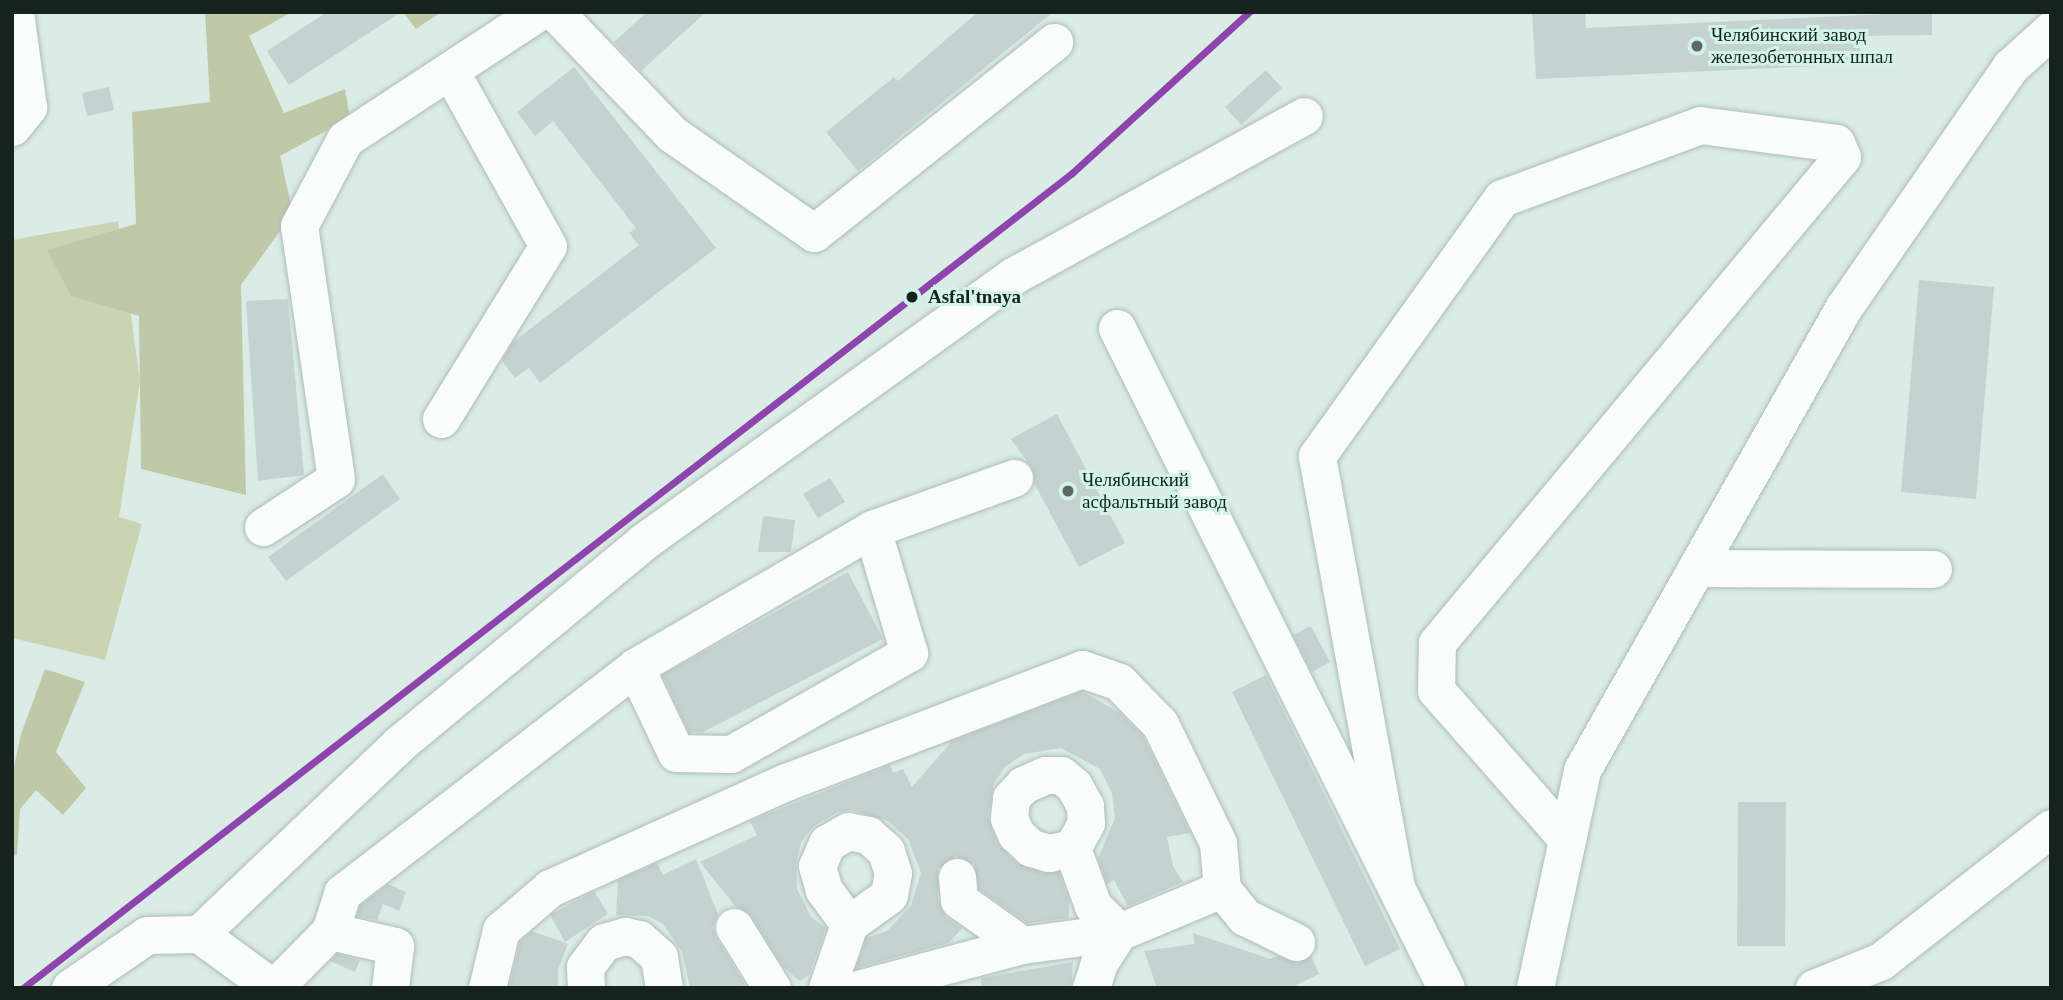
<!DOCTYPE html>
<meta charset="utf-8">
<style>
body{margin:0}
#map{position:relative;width:2063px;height:1000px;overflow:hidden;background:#daece5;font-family:Georgia,serif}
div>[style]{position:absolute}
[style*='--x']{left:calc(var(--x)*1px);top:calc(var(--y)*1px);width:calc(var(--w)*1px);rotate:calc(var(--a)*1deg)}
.green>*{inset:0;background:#cbd4b2}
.forest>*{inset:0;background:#c0c9a7}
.building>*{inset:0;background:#c4d3d1}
.roads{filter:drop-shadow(0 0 2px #adbcb6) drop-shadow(0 0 2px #adbcb6)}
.minor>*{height:37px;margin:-18.5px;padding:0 18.5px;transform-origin:18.5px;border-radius:18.5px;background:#f9fcfb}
.rail-1>*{height:7px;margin:-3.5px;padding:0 3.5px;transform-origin:3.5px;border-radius:3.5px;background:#8e44ad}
.dots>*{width:19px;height:19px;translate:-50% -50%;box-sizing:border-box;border:4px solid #d2f4e7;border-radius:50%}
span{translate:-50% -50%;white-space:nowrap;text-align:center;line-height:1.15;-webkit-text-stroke:6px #d2f4e7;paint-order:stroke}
.poi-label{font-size:19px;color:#16221e}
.left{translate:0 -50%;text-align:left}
.stop-label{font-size:19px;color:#16221e;font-weight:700}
.frame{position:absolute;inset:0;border:14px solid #16221e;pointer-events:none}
</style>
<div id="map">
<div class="green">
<i style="clip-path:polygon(118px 221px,140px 381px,119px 517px,142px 524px,105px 660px,12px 638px,12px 240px)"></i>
</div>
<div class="forest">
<i style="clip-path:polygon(205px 12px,292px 12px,249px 36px,284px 113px,345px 89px,350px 118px,280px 156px,293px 213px,241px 285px,246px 495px,141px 469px,139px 316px,71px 296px,47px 250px,136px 224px,132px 112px,210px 102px)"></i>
<i style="clip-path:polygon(403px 12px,441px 12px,416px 29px)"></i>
<i style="clip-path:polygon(45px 669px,85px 682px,56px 752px,86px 788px,63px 815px,36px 790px,20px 809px,17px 855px,12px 856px,12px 776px,21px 734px)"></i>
</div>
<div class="building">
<i style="clip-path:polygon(327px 12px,401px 12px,289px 85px,267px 51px)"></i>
<i style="clip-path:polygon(647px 12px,706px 12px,641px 71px,614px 42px)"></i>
<i style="clip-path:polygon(978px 12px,1053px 12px,858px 171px,826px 132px,894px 77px,898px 81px)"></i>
<i style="clip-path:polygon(1532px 12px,1585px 12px,1586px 28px,1932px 12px,1932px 35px,1859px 36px,1861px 64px,1536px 79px)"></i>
<i style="clip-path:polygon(574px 67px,716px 248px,540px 383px,529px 368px,515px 378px,502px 361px,512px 343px,639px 245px,629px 233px,636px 228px,553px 121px,535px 136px,517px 112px)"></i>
<i style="clip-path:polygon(1266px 70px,1282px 88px,1241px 125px,1225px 107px)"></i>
<i style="clip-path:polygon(109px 87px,114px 110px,87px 116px,82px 93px)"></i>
<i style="clip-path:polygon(1919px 280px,1994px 287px,1976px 499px,1901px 492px)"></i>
<i style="clip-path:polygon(288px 299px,304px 475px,258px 481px,246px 301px)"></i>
<i style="clip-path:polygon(1057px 414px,1125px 543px,1079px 567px,1034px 483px,1033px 470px,1011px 439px)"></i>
<i style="clip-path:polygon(383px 474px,400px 499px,286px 581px,268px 557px)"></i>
<i style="clip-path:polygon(830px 478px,845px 502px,818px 518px,803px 494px)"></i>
<i style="clip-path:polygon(763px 516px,795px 520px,791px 552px,758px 552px)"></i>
<i style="clip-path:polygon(848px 572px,883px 639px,703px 732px,689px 732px,662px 675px)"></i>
<i style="clip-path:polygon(1311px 626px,1330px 662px,1312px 672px,1293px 635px)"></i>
<i style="clip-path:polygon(1266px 675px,1400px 949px,1365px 966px,1232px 692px)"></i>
<i style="clip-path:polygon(1082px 691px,1120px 713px,1143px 736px,1190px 833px,1167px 837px,1173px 866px,1183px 882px,1128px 906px,1114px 880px,1107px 884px,1098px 858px,1115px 818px,1112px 793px,1100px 769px,1061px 748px,1024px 754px,1005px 767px,994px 783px,988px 817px,997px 843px,1017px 863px,1043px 873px,1059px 872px,1069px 901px,1069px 918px,1027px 923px,979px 889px,974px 864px,955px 856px,938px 869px,938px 902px,946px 917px,962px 928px,949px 943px,856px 968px,866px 938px,887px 931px,911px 906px,921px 873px,908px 839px,888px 821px,852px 810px,838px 812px,814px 826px,801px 842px,796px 864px,797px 889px,811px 917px,826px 928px,809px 975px,800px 981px,783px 967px,751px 915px,735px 906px,700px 862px,757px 835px,750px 821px,890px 765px,893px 773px,903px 769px,912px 787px,952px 741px)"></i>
<i style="clip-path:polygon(1738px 802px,1786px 802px,1785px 946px,1737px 946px)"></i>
<i style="clip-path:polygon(696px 859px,718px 914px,713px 927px,716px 937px,747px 988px,690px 988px,682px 952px,663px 924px,648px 916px,616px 915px,618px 880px,657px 863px,663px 875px)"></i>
<i style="clip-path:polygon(388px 884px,406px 892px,399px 911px,383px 904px,377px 920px,357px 916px,360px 906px)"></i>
<i style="clip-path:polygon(594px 891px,608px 914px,565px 942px,550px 915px)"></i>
<i style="clip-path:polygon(532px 931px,568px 944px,558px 970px,558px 988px,509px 988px,520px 942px)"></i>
<i style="clip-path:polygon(1193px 933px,1270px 959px,1277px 956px,1298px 963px,1311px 956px,1319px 974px,1290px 988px,1157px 988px,1144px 951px,1194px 944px)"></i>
<i style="clip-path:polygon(337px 954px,360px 960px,355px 972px,330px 961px)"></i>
<i style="clip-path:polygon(1073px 962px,1071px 988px,981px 988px,981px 978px)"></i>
</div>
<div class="roads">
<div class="minor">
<i style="--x:555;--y:12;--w:169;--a:46.2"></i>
<i style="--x:672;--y:134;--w:173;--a:34.9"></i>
<i style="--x:814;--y:233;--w:307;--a:-38.5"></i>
<i style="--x:12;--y:127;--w:26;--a:-51"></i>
<i style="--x:28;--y:107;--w:96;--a:-97.8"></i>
<i style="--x:1117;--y:328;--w:737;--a:63.5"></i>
<i style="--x:441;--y:419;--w:203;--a:-58.3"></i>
<i style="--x:548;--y:246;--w:201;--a:-119.2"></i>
<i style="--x:263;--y:527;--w:87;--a:-33.3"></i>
<i style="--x:336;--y:479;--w:256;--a:-98.3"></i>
<i style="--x:299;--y:226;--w:98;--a:-62.1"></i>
<i style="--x:345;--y:139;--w:231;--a:-33.3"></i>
<i style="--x:1696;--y:568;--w:237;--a:0.2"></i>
<i style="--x:635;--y:667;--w:95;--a:64.5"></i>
<i style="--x:676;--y:753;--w:55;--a:1"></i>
<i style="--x:731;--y:754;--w:205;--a:-29.6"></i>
<i style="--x:909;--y:653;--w:129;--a:-106.6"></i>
<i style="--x:1072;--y:848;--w:24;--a:168"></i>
<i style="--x:1049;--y:853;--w:19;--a:-164"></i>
<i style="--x:1031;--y:848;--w:21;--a:-137"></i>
<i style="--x:1016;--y:834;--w:17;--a:-114"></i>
<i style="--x:1009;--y:818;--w:20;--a:-84"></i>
<i style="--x:1011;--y:798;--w:18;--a:-47"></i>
<i style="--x:1023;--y:785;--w:24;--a:-24"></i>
<i style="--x:1045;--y:775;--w:16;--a:0"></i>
<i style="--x:1061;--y:775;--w:17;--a:40"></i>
<i style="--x:1074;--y:786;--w:23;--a:61"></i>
<i style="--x:1085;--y:806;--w:17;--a:87"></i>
<i style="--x:1086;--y:823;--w:29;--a:119"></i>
<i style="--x:1072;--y:848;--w:62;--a:70.1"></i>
<i style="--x:1093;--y:906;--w:37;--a:45"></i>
<i style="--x:1119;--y:932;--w:37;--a:123"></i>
<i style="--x:1099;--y:963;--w:26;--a:108"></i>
<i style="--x:957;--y:877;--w:23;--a:85"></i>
<i style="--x:959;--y:900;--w:77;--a:35.5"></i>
<i style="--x:1396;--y:887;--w:438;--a:-100.4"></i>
<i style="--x:1317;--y:456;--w:317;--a:-54.4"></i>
<i style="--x:1502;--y:198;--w:211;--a:-20.2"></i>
<i style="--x:1700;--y:125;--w:137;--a:7.5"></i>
<i style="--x:1836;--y:143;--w:15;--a:67"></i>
<i style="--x:1842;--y:157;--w:633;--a:129.81"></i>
<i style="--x:1437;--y:643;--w:47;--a:91.2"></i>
<i style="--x:1436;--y:690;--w:198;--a:48.7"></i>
<i style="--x:734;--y:927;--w:72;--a:58.1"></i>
<i style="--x:330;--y:931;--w:40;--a:-72"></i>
<i style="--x:342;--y:893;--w:370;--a:-37.6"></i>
<i style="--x:635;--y:667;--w:274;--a:-30.2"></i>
<i style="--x:872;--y:529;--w:151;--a:-19.8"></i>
<i style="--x:70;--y:988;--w:93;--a:-34.5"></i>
<i style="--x:147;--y:935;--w:52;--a:-1.1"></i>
<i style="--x:273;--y:988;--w:92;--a:-143.9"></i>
<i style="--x:199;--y:934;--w:276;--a:-43.5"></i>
<i style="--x:399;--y:744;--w:317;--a:-39.6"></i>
<i style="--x:643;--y:542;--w:456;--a:-35.7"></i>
<i style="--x:1013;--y:276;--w:332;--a:-28.8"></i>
<i style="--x:274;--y:988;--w:80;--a:-45.5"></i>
<i style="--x:330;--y:931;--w:67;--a:13"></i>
<i style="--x:395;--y:946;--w:42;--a:96.8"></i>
<i style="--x:487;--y:988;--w:60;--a:-76.4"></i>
<i style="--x:501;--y:930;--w:65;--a:-40.6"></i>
<i style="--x:550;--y:888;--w:259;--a:-24.2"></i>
<i style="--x:786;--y:782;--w:317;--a:-20.9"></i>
<i style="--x:1082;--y:669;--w:39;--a:19"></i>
<i style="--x:1119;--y:682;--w:59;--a:45.7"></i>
<i style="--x:1160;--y:724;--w:132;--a:64"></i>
<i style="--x:1218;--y:843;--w:46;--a:85"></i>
<i style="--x:1222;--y:889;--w:36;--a:51"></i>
<i style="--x:1245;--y:917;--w:57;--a:26.1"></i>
<i style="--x:586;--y:988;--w:21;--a:-93"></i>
<i style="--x:585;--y:967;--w:31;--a:-53"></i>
<i style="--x:604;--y:942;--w:22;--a:-16"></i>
<i style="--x:625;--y:936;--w:14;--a:12"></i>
<i style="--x:639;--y:939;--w:27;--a:42"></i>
<i style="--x:659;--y:957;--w:31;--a:81"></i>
<i style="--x:827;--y:988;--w:68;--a:-71"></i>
<i style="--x:849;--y:924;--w:49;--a:-35.9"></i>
<i style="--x:889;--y:895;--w:22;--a:-80"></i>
<i style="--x:893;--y:873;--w:23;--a:-108"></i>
<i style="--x:886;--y:851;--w:24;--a:-138"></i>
<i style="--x:868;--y:835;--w:20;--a:-169"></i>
<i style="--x:848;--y:831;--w:24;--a:150"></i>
<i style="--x:827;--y:843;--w:25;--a:113"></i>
<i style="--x:817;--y:866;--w:25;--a:74"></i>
<i style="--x:824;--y:890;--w:42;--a:53.7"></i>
<i style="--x:861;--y:988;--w:167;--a:-15"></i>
<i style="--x:1022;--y:945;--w:98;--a:-7.6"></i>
<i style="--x:1119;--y:932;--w:112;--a:-22.7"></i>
<i style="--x:1535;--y:988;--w:223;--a:-77.8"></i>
<i style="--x:1582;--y:770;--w:532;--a:-60.5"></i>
<i style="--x:1844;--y:307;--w:293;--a:-55.3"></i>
<i style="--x:2011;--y:66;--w:54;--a:-42"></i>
<i style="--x:1814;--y:988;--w:72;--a:-21.9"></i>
<i style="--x:1881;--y:961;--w:216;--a:-38"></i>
</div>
</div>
<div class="rail-1">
<i style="--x:23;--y:988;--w:1328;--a:-37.84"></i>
<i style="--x:1072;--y:173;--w:239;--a:-42.3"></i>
</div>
<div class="dots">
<i style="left:1697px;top:46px;background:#5b6964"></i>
<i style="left:912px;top:297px;background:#16221e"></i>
<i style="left:1068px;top:491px;background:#5b6964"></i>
</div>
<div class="poi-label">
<span class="left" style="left:1711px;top:46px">Челябинский завод<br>железобетонных шпал</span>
<span class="left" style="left:1082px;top:491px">Челябинский<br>асфальтный завод</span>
</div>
<div class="stop-label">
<span class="left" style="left:928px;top:297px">Asfal'tnaya</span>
</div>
<div class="frame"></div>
</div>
